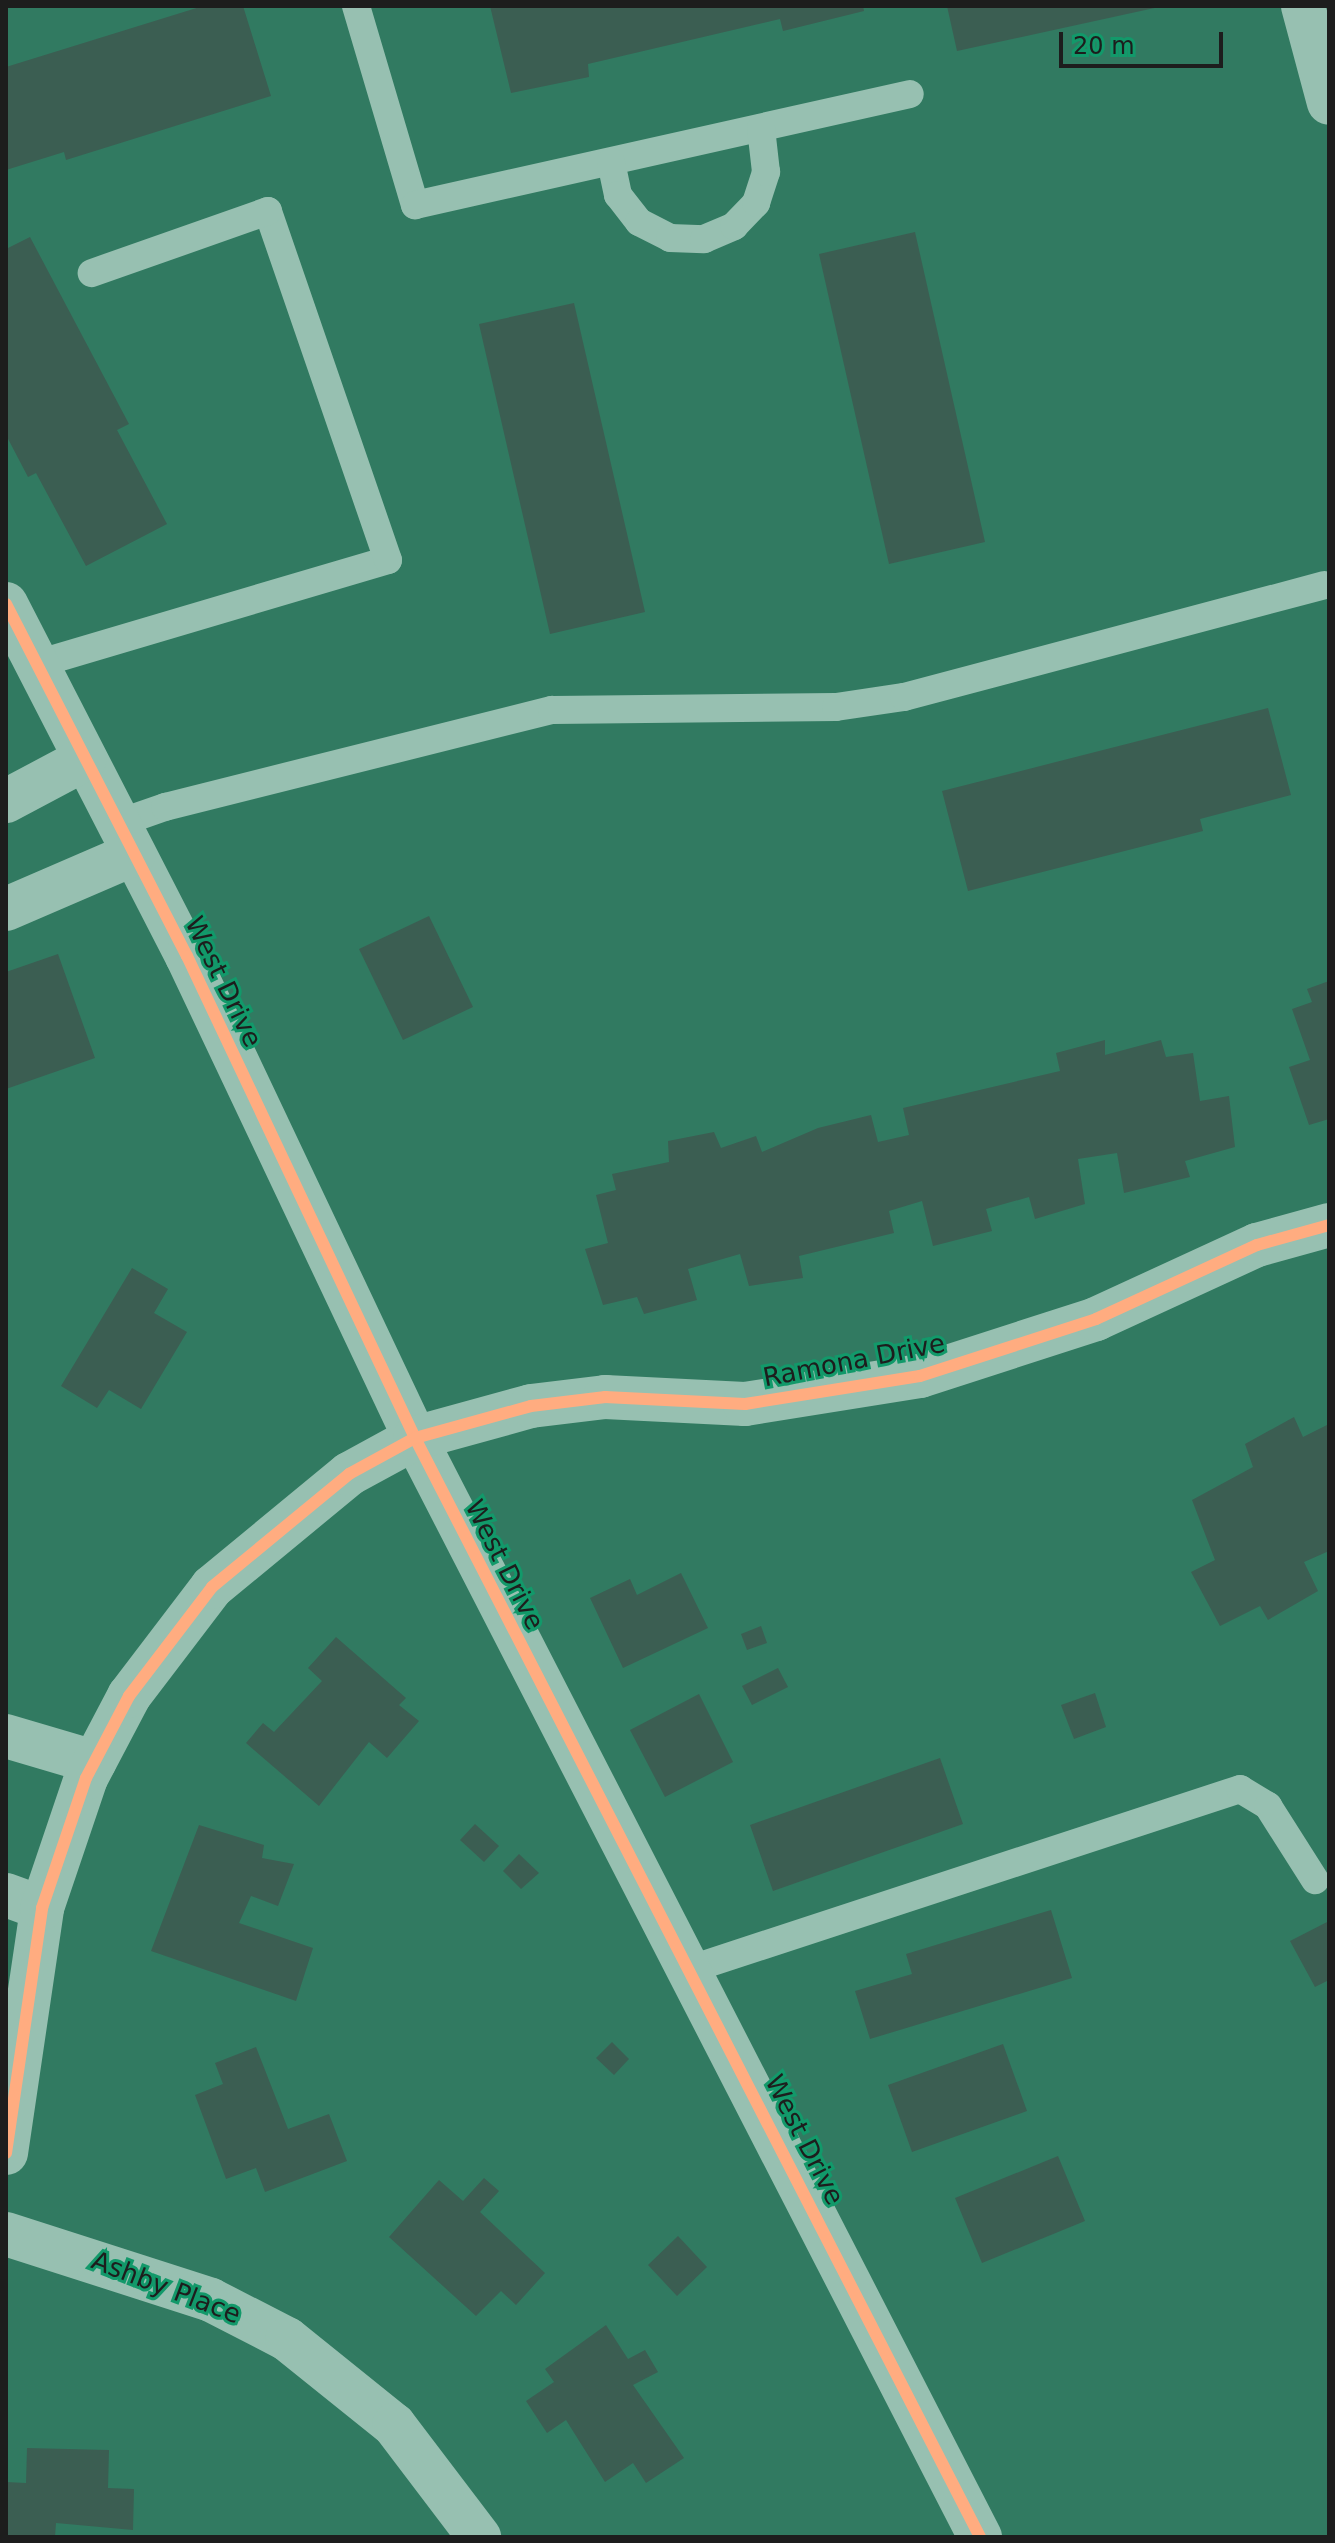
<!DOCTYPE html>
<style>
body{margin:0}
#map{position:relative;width:1335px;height:2543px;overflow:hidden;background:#317a61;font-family:"DejaVu Sans",sans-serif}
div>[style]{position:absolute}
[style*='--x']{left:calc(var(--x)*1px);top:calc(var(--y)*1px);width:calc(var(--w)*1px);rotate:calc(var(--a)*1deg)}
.building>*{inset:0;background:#3b5e52}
.service>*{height:28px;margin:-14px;padding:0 14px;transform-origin:14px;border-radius:14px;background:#97c0b1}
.minor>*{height:44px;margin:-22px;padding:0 22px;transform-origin:22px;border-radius:22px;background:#97c0b1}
.cycleway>*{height:12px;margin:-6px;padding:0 6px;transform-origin:6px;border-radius:6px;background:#ffac80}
span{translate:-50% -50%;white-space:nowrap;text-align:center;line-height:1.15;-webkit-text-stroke:6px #12996a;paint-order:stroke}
.street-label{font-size:26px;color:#1d1d1d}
.frame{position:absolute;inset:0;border:8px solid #1d1d1d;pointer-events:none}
.scale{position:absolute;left:1059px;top:32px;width:164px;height:36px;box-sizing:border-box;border:4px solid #1d1d1d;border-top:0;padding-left:10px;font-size:24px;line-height:28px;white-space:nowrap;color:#1d1d1d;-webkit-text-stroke:6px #12996a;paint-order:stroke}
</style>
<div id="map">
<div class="building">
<i style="clip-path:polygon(203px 6px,243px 6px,271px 96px,66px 160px,64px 152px,6px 170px,6px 67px)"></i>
<i style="clip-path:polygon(490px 6px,863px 6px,864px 11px,783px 31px,780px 19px,588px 64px,589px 77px,511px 93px)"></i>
<i style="clip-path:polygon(947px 6px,1158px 6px,1159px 7px,957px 51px)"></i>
<i style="clip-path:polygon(915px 232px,985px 542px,889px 564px,819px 254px)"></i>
<i style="clip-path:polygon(30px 237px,129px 424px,117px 430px,167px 524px,86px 566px,36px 473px,28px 477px,6px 435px,6px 249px)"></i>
<i style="clip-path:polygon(574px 303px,645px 612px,550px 634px,479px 324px)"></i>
<i style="clip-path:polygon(1268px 708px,1291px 795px,1200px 819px,1203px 831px,968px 891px,942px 791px)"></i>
<i style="clip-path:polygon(429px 916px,473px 1007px,403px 1040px,359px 949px)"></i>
<i style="clip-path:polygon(58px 954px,95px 1058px,6px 1089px,6px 972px)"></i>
<i style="clip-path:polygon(1329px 981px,1329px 1119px,1309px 1125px,1289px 1067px,1310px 1060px,1292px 1009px,1312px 1002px,1307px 989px)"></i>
<i style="clip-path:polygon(1105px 1040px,1105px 1055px,1161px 1040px,1166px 1057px,1193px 1053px,1200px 1101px,1229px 1096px,1235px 1147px,1185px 1161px,1190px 1177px,1124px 1193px,1117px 1153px,1078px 1159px,1085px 1204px,1035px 1219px,1029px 1197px,986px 1209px,992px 1231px,933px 1246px,922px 1201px,889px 1211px,894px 1233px,799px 1256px,803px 1278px,749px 1286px,740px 1254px,688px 1269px,697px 1300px,644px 1314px,637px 1297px,603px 1305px,585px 1249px,608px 1243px,596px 1195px,616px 1190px,612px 1174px,669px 1162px,668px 1141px,714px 1132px,721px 1148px,756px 1136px,762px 1152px,818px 1128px,871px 1115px,878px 1142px,909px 1135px,903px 1108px,1060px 1071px,1056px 1053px)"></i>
<i style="clip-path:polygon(132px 1268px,168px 1289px,154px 1313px,187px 1332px,141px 1409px,109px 1390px,97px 1408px,61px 1386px)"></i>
<i style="clip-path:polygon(1294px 1417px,1303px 1437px,1329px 1424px,1329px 1551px,1304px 1562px,1318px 1591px,1268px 1620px,1260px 1606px,1220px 1626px,1191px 1572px,1215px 1560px,1192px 1500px,1253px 1467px,1245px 1444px)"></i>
<i style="clip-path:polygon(681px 1573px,708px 1628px,623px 1668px,590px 1598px,630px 1579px,637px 1595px)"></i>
<i style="clip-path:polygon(761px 1626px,767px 1643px,747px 1650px,741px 1634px)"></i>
<i style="clip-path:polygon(336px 1637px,406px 1698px,399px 1705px,419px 1721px,387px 1758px,369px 1742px,319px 1806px,246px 1743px,263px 1723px,274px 1732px,322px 1681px,308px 1668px)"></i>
<i style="clip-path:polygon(778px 1668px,788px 1687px,752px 1705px,742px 1686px)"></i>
<i style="clip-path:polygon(1095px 1693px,1106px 1727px,1074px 1739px,1061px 1705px)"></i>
<i style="clip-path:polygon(699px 1694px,733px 1762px,665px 1797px,630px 1730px)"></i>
<i style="clip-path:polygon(940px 1758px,963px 1824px,773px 1891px,750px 1825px)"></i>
<i style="clip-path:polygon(475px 1824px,499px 1846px,484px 1862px,460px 1840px)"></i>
<i style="clip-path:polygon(199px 1825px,264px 1845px,262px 1858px,294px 1864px,278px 1906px,251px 1896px,239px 1923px,313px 1948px,296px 2001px,151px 1951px)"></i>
<i style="clip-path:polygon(519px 1854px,539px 1873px,521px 1889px,503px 1871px)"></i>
<i style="clip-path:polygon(1051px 1910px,1072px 1978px,870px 2039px,855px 1991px,912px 1974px,906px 1954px)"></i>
<i style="clip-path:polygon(1329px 1921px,1329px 1980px,1315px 1987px,1290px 1941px)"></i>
<i style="clip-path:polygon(612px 2042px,629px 2059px,614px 2075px,596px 2058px)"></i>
<i style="clip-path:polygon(1003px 2044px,1027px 2111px,912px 2152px,888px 2085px)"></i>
<i style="clip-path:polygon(256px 2047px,288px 2129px,329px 2114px,347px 2161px,265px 2192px,256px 2168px,226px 2179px,195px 2095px,223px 2084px,215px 2063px)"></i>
<i style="clip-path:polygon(1058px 2156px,1085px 2221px,982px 2263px,955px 2198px)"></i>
<i style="clip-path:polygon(484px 2178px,499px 2191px,480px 2212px,545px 2273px,516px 2305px,501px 2291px,476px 2316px,389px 2237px,439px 2180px,463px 2201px)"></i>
<i style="clip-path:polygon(678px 2236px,707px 2267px,677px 2296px,648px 2265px)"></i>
<i style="clip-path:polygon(606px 2325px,628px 2359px,645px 2350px,658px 2372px,633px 2385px,684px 2458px,646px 2483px,633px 2463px,605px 2482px,566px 2420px,547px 2433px,526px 2401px,554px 2382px,545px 2369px)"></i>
<i style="clip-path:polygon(27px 2448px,109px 2450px,108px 2488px,134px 2489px,133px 2530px,56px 2523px,55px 2537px,6px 2537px,6px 2482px,26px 2483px)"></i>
</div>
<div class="service">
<i style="--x:356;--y:6;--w:208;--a:73.5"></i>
<i style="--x:415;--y:205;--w:507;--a:-12.64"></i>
<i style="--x:611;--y:162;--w:34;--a:78"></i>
<i style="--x:618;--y:195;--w:34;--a:52"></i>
<i style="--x:639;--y:222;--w:35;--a:27"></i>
<i style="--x:670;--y:238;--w:34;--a:2"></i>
<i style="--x:704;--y:239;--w:33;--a:-23"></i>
<i style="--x:734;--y:226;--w:32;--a:-46"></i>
<i style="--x:756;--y:203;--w:33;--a:-72"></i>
<i style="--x:766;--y:172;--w:44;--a:-96.5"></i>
<i style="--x:37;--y:664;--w:366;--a:-16.5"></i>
<i style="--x:388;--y:560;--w:369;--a:-109"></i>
<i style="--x:268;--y:211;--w:187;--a:160.6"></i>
<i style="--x:119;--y:823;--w:49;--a:-19.2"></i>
<i style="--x:165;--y:807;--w:399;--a:-14.1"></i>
<i style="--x:552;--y:710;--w:284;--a:-0.6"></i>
<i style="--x:836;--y:707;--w:69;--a:-8.4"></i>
<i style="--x:904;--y:697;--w:435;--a:-14.9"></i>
<i style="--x:691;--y:1969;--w:578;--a:-18.15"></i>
<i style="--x:1240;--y:1789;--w:33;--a:31"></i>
<i style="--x:1268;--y:1806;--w:88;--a:57.6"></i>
</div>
<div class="minor">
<i style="--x:1303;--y:6;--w:100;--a:75"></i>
<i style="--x:6;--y:604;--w:396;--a:62.8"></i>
<i style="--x:187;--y:956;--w:533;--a:64.68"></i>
<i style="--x:415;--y:1438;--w:1236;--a:62.79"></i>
<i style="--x:6;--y:801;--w:89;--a:-28"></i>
<i style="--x:6;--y:909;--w:139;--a:-23.3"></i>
<i style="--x:6;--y:1736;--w:92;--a:16.5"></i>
<i style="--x:6;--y:1895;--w:38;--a:20"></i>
<i style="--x:6;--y:2153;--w:248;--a:-81.6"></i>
<i style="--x:42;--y:1908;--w:137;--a:-71.3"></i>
<i style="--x:86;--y:1778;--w:93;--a:-62.3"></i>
<i style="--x:129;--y:1696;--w:137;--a:-52.7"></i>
<i style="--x:212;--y:1587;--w:178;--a:-39.5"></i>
<i style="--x:349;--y:1474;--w:75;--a:-28.6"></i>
<i style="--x:415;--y:1438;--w:120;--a:-15.4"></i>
<i style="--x:531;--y:1406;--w:75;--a:-6.9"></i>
<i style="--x:605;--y:1397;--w:140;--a:2.9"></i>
<i style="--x:745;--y:1404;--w:177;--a:-9.1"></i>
<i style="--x:920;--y:1376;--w:185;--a:-17.9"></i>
<i style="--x:1096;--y:1319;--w:177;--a:-24.7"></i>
<i style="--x:1257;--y:1245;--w:75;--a:-15.5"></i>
<i style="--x:6;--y:2234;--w:215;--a:17.8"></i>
<i style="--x:211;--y:2300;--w:85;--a:27.2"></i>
<i style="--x:287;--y:2339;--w:137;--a:38.8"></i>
<i style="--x:394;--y:2425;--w:141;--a:52.8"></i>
</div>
<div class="cycleway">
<i style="--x:6;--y:604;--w:396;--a:62.8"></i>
<i style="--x:187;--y:956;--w:533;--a:64.68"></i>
<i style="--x:415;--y:1438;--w:1236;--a:62.79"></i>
<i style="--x:6;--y:2153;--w:248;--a:-81.6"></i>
<i style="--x:42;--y:1908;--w:137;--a:-71.3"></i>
<i style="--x:86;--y:1778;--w:93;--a:-62.3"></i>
<i style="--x:129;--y:1696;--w:137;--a:-52.7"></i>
<i style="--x:212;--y:1587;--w:178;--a:-39.5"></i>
<i style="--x:349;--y:1474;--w:75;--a:-28.6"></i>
<i style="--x:415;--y:1438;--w:120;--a:-15.4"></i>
<i style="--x:531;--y:1406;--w:75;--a:-6.9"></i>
<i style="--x:605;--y:1397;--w:140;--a:2.9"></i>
<i style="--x:745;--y:1404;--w:177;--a:-9.1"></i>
<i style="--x:920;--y:1376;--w:185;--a:-17.9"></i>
<i style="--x:1096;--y:1319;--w:177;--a:-24.7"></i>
<i style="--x:1257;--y:1245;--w:75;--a:-15.5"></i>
</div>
<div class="street-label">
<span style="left:223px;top:982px;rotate:64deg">West Drive</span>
<span style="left:854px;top:1361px;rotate:-11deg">Ramona Drive</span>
<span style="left:504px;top:1565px;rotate:63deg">West Drive</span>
<span style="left:804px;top:2140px;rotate:63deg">West Drive</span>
<span style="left:166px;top:2288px;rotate:21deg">Ashby Place</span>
</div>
<div class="frame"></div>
<div class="scale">20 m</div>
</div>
